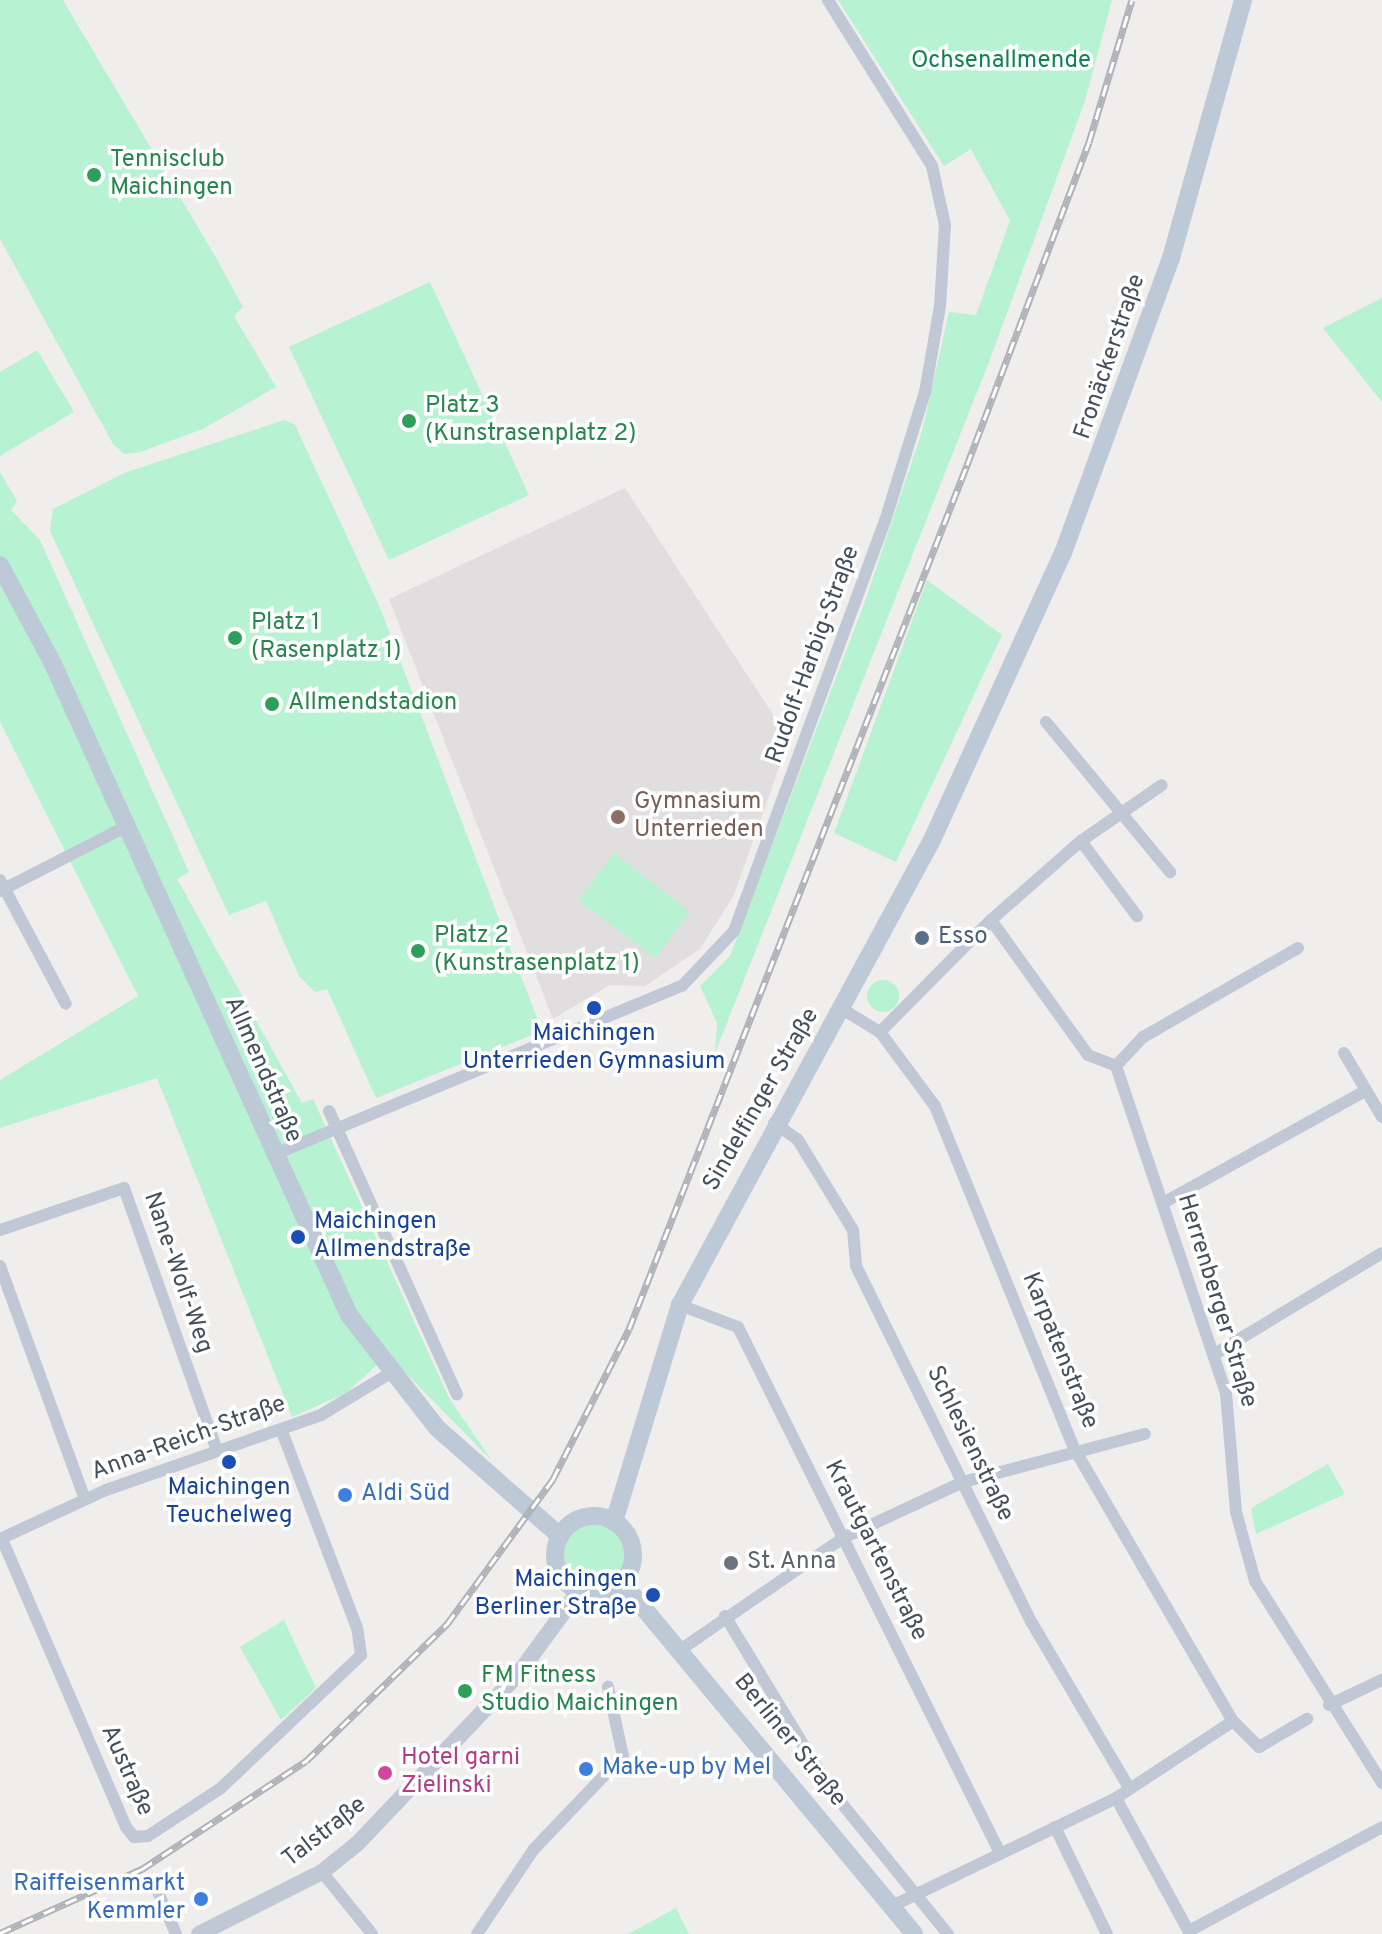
<!DOCTYPE html>
<meta charset="utf-8">
<style>
body{margin:0}
#map{position:relative;width:1382px;height:1934px;overflow:hidden;background:#f0eded;font-family:Overpass,sans-serif}
div>[style]{position:absolute}
[style*='--x']{left:calc(var(--x)*1px);top:calc(var(--y)*1px);width:calc(var(--w)*1px);rotate:calc(var(--a)*1deg)}
.education>*{inset:0;background:#e1dedf}
.green>*{inset:0;background:#b7f2d2}
.round{border-radius:50%}
.minor>*{height:12px;margin:-6px;padding:0 6px;transform-origin:6px;border-radius:6px;background:#bfc8d4}
.tertiary>*{height:16px;margin:-8px;padding:0 8px;transform-origin:8px;border-radius:8px;background:#bfc8d4}
.secondary>*{height:18px;margin:-9px;padding:0 9px;transform-origin:9px;border-radius:9px;background:#bec9d8}
.secondary>.ring{margin:-9px;padding:0;box-sizing:content-box;background:none;border:18px solid #bec9d8;border-radius:50%}
.rail>*{height:7px;margin-top:-3.5px;transform-origin:0;background:repeating-linear-gradient(90deg,#fff 0 12px,#afb2b8 0 24px);box-sizing:border-box;border-block:2px solid #afb2b8}
.dots>*{width:22px;height:22px;translate:-50% -50%;box-sizing:border-box;border:4px solid #fff;border-radius:50%}
span{translate:-50% -50%;white-space:nowrap;text-align:center;line-height:1.15;-webkit-text-stroke:7px #fff;paint-order:stroke}
.park-label{font-size:24px;color:#0f8451}
.leisure-label{font-size:24px;color:#27864d}
.left{translate:0 -50%;text-align:left}
.street-label{font-size:24px;color:#444f5c}
.education-label{font-size:24px;color:#785e54}
.service-label{font-size:24px;color:#4e5e75}
.transit-label{font-size:24px;color:#164399}
.right{translate:-100% -50%;text-align:right}
.shop-label{font-size:24px;color:#366cbe}
.worship-label{font-size:24px;color:#5b616d}
.hotel-label{font-size:24px;color:#b23c85}
</style>
<div id="map">
<div class="education">
<i style="clip-path:polygon(625px 488px,789px 739px,734px 895px,700px 949px,645px 986px,610px 985px,553px 1019px,389px 599px)"></i>
</div>
<div class="green">
<i style="clip-path:polygon(0 0,63px 0,215px 256px,243px 307px,234px 316px,276px 387px,203px 429px,140px 452px,124px 454px,113px 444px,0 239px)"></i>
<i style="clip-path:polygon(838px 0,1112px 0,1085px 101px,989px 362px,715px 1053px,717px 1023px,700px 986px,730px 956px,867px 596px,922px 431px,949px 312px,976px 315px,1010px 221px,971px 149px,944px 166px)"></i>
<i style="clip-path:polygon(430px 282px,529px 495px,389px 560px,289px 347px)"></i>
<i style="clip-path:polygon(1382px 298px,1382px 402px,1323px 328px)"></i>
<i style="clip-path:polygon(37px 350px,74px 412px,0 456px,0 372px)"></i>
<i style="clip-path:polygon(284px 420px,295px 425px,378px 603px,542px 1031px,376px 1098px,327px 989px,315px 992px,299px 976px,266px 901px,229px 915px,50px 531px,53px 509px,124px 473px)"></i>
<i style="clip-path:polygon(0 472px,17px 501px,11px 510px,40px 540px,189px 872px,177px 879px,302px 1103px,313px 1099px,449px 1398px,492px 1461px,388px 1355px,346px 1393px,292px 1417px,157px 1078px,0 1128px,0 1080px,138px 996px,0 722px)"></i>
<i style="clip-path:polygon(927px 580px,1002px 635px,896px 862px,834px 833px)"></i>
<i style="clip-path:polygon(614px 853px,690px 912px,655px 958px,578px 900px)"></i>
<i class="round" style="left:867px;top:980px;width:32px;height:32px"></i>
<i style="clip-path:polygon(1328px 1464px,1345px 1494px,1256px 1534px,1251px 1508px)"></i>
<i class="round" style="left:564px;top:1525px;width:60px;height:60px"></i>
<i style="clip-path:polygon(284px 1620px,316px 1688px,281px 1720px,240px 1647px)"></i>
<i style="clip-path:polygon(676px 1908px,689px 1934px,628px 1934px)"></i>
</div>
<div class="minor">
<i style="--x:1046;--y:722;--w:195;--a:50.4"></i>
<i style="--x:1081;--y:841;--w:94;--a:53.3"></i>
<i style="--x:0;--y:880;--w:140;--a:62"></i>
<i style="--x:0;--y:891;--w:143;--a:-27.1"></i>
<i style="--x:991;--y:920;--w:166;--a:54.3"></i>
<i style="--x:1088;--y:1055;--w:30;--a:21"></i>
<i style="--x:1298;--y:948;--w:179;--a:150.1"></i>
<i style="--x:1143;--y:1037;--w:40;--a:133"></i>
<i style="--x:1116;--y:1066;--w:345;--a:71.4"></i>
<i style="--x:1226;--y:1393;--w:119;--a:85.2"></i>
<i style="--x:1236;--y:1512;--w:72;--a:74.6"></i>
<i style="--x:1255;--y:1581;--w:239;--a:57.8"></i>
<i style="--x:842;--y:1009;--w:44;--a:31.2"></i>
<i style="--x:880;--y:1032;--w:92;--a:53.4"></i>
<i style="--x:935;--y:1106;--w:371;--a:67.9"></i>
<i style="--x:1075;--y:1450;--w:314;--a:59.8"></i>
<i style="--x:1233;--y:1721;--w:37;--a:45"></i>
<i style="--x:1259;--y:1747;--w:56;--a:-30.3"></i>
<i style="--x:880;--y:1032;--w:158;--a:-45.3"></i>
<i style="--x:991;--y:920;--w:120;--a:-41.3"></i>
<i style="--x:1081;--y:841;--w:98;--a:-34.7"></i>
<i style="--x:1344;--y:1053;--w:74;--a:59.3"></i>
<i style="--x:329;--y:1111;--w:311;--a:65.7"></i>
<i style="--x:774;--y:1123;--w:29;--a:35"></i>
<i style="--x:798;--y:1140;--w:105;--a:58.6"></i>
<i style="--x:853;--y:1230;--w:36;--a:85"></i>
<i style="--x:856;--y:1266;--w:398;--a:63.8"></i>
<i style="--x:1032;--y:1623;--w:191;--a:59.5"></i>
<i style="--x:273;--y:1155;--w:443;--a:-22.5"></i>
<i style="--x:682;--y:986;--w:76;--a:-46.6"></i>
<i style="--x:734;--y:931;--w:437;--a:-69.8"></i>
<i style="--x:885;--y:521;--w:135;--a:-72.8"></i>
<i style="--x:925;--y:392;--w:87;--a:-80.1"></i>
<i style="--x:940;--y:306;--w:81;--a:-86.5"></i>
<i style="--x:945;--y:225;--w:60;--a:-102.4"></i>
<i style="--x:932;--y:166;--w:196;--a:-122.1"></i>
<i style="--x:1163;--y:1203;--w:229;--a:-29"></i>
<i style="--x:0;--y:1230;--w:131;--a:-18.7"></i>
<i style="--x:124;--y:1188;--w:279;--a:70.5"></i>
<i style="--x:0;--y:1266;--w:248;--a:70"></i>
<i style="--x:680;--y:1305;--w:62;--a:20.8"></i>
<i style="--x:738;--y:1327;--w:585;--a:63.52"></i>
<i style="--x:1213;--y:1355;--w:197;--a:-31.1"></i>
<i style="--x:0;--y:1539;--w:117;--a:-24.8"></i>
<i style="--x:106;--y:1490;--w:228;--a:-19.2"></i>
<i style="--x:321;--y:1415;--w:79;--a:-31.1"></i>
<i style="--x:2;--y:1539;--w:314;--a:66.7"></i>
<i style="--x:126;--y:1827;--w:13;--a:51"></i>
<i style="--x:134;--y:1837;--w:14;--a:-4"></i>
<i style="--x:148;--y:1836;--w:87;--a:-33.3"></i>
<i style="--x:221;--y:1788;--w:193;--a:-43.5"></i>
<i style="--x:361;--y:1655;--w:27;--a:-98"></i>
<i style="--x:357;--y:1628;--w:213;--a:-110.9"></i>
<i style="--x:725;--y:1616;--w:202;--a:58.7"></i>
<i style="--x:830;--y:1789;--w:187;--a:50.9"></i>
<i style="--x:683;--y:1648;--w:194;--a:-34.5"></i>
<i style="--x:843;--y:1538;--w:132;--a:-25"></i>
<i style="--x:963;--y:1482;--w:188;--a:-14.8"></i>
<i style="--x:1329;--y:1705;--w:59;--a:-25.3"></i>
<i style="--x:1116;--y:1798;--w:155;--a:61.4"></i>
<i style="--x:1055;--y:1827;--w:119;--a:64.1"></i>
<i style="--x:322;--y:1872;--w:80;--a:51.1"></i>
<i style="--x:155;--y:1885;--w:53;--a:66.8"></i>
<i style="--x:892;--y:1906;--w:249;--a:-25.7"></i>
<i style="--x:1116;--y:1798;--w:140;--a:-33.3"></i>
<i style="--x:1189;--y:1931;--w:219;--a:-28.3"></i>
<i style="--x:477;--y:1934;--w:102;--a:-56.2"></i>
<i style="--x:534;--y:1849;--w:129;--a:-46.3"></i>
<i style="--x:623;--y:1756;--w:71;--a:-102.3"></i>
</div>
<div class="tertiary">
<i style="--x:199;--y:1934;--w:138;--a:-26.8"></i>
<i style="--x:322;--y:1872;--w:45;--a:-38.7"></i>
<i style="--x:357;--y:1844;--w:236;--a:-46.5"></i>
<i style="--x:519;--y:1673;--w:102;--a:-53.8"></i>
</div>
<div class="secondary">
<i style="--x:0;--y:565;--w:112;--a:61.8"></i>
<i style="--x:53;--y:664;--w:715;--a:65.55"></i>
<i style="--x:349;--y:1315;--w:143;--a:52.1"></i>
<i style="--x:437;--y:1428;--w:164;--a:41.3"></i>
<i class="ring" style="left:555px;top:1516px;width:60px;height:60px"></i>
<i style="--x:614;--y:1522;--w:227;--a:-73.1"></i>
<i style="--x:680;--y:1305;--w:529;--a:-61.55"></i>
<i style="--x:932;--y:840;--w:315;--a:-65.5"></i>
<i style="--x:1063;--y:553;--w:314;--a:-69.9"></i>
<i style="--x:1171;--y:258;--w:268;--a:-74.4"></i>
<i style="--x:622;--y:1582;--w:457;--a:50.3"></i>
</div>
<div class="rail">
<i style="--x:0;--y:1933;--w:156;--a:-24.3"></i>
<i style="--x:142;--y:1869;--w:196;--a:-33.4"></i>
<i style="--x:306;--y:1761;--w:197;--a:-44.2"></i>
<i style="--x:447;--y:1624;--w:180;--a:-53.8"></i>
<i style="--x:553;--y:1479;--w:168;--a:-63.1"></i>
<i style="--x:629;--y:1329;--w:928;--a:-68.63"></i>
<i style="--x:967;--y:465;--w:345;--a:-69.3"></i>
<i style="--x:1089;--y:142;--w:148;--a:-73.2"></i>
</div>
<div class="dots">
<i style="left:94px;top:175px;background:#2e9e5b"></i>
<i style="left:409px;top:421px;background:#2e9e5b"></i>
<i style="left:235px;top:638px;background:#2e9e5b"></i>
<i style="left:272px;top:704px;background:#2e9e5b"></i>
<i style="left:618px;top:817px;background:#8d6e63"></i>
<i style="left:922px;top:938px;background:#5c6f8a"></i>
<i style="left:418px;top:951px;background:#2e9e5b"></i>
<i style="left:594px;top:1008px;background:#1a4fb4"></i>
<i style="left:298px;top:1237px;background:#1a4fb4"></i>
<i style="left:229px;top:1462px;background:#1a4fb4"></i>
<i style="left:345px;top:1495px;background:#3f7fe0"></i>
<i style="left:731px;top:1563px;background:#6b7280"></i>
<i style="left:653px;top:1595px;background:#1a4fb4"></i>
<i style="left:465px;top:1691px;background:#2e9e5b"></i>
<i style="left:586px;top:1769px;background:#3f7fe0"></i>
<i style="left:385px;top:1773px;background:#d1479c"></i>
<i style="left:201px;top:1899px;background:#3f7fe0"></i>
</div>
<div class="park-label">
<span style="left:1001px;top:62px">Ochsenallmende</span>
</div>
<div class="leisure-label">
<span class="left" style="left:110px;top:175px">Tennisclub<br>Maichingen</span>
<span class="left" style="left:425px;top:421px">Platz 3<br>(Kunstrasenplatz 2)</span>
<span class="left" style="left:251px;top:638px">Platz 1<br>(Rasenplatz 1)</span>
<span class="left" style="left:288px;top:704px">Allmendstadion</span>
<span class="left" style="left:434px;top:951px">Platz 2<br>(Kunstrasenplatz 1)</span>
<span class="left" style="left:481px;top:1691px">FM Fitness<br>Studio Maichingen</span>
</div>
<div class="street-label">
<span style="left:1111px;top:357px;rotate:-71deg">Fronäckerstraße</span>
<span style="left:814px;top:655px;rotate:-70deg">Rudolf-Harbig-Straße</span>
<span style="left:262px;top:1070px;rotate:66deg">Allmendstraße</span>
<span style="left:762px;top:1100px;rotate:-60deg">Sindelfinger Straße</span>
<span style="left:177px;top:1273px;rotate:71deg">Nane-Wolf-Weg</span>
<span style="left:1216px;top:1301px;rotate:73deg">Herrenberger Straße</span>
<span style="left:1059px;top:1351px;rotate:68deg">Karpatenstraße</span>
<span style="left:189px;top:1439px;rotate:-20deg">Anna-Reich-Straße</span>
<span style="left:969px;top:1444px;rotate:64deg">Schlesienstraße</span>
<span style="left:875px;top:1551px;rotate:63deg">Krautgartenstraße</span>
<span style="left:789px;top:1741px;rotate:51deg">Berliner Straße</span>
<span style="left:126px;top:1771px;rotate:66deg">Austraße</span>
<span style="left:325px;top:1833px;rotate:-38deg">Talstraße</span>
</div>
<div class="education-label">
<span class="left" style="left:634px;top:817px">Gymnasium<br>Unterrieden</span>
</div>
<div class="service-label">
<span class="left" style="left:938px;top:938px">Esso</span>
</div>
<div class="transit-label">
<span style="left:594px;top:1049px">Maichingen<br>Unterrieden Gymnasium</span>
<span class="left" style="left:314px;top:1237px">Maichingen<br>Allmendstraße</span>
<span style="left:229px;top:1503px">Maichingen<br>Teuchelweg</span>
<span class="right" style="left:637px;top:1595px">Maichingen<br>Berliner Straße</span>
</div>
<div class="shop-label">
<span class="left" style="left:361px;top:1495px">Aldi Süd</span>
<span class="left" style="left:602px;top:1769px">Make-up by Mel</span>
<span class="right" style="left:185px;top:1899px">Raiffeisenmarkt<br>Kemmler</span>
</div>
<div class="worship-label">
<span class="left" style="left:747px;top:1563px">St. Anna</span>
</div>
<div class="hotel-label">
<span class="left" style="left:401px;top:1773px">Hotel garni<br>Zielinski</span>
</div>
</div>
